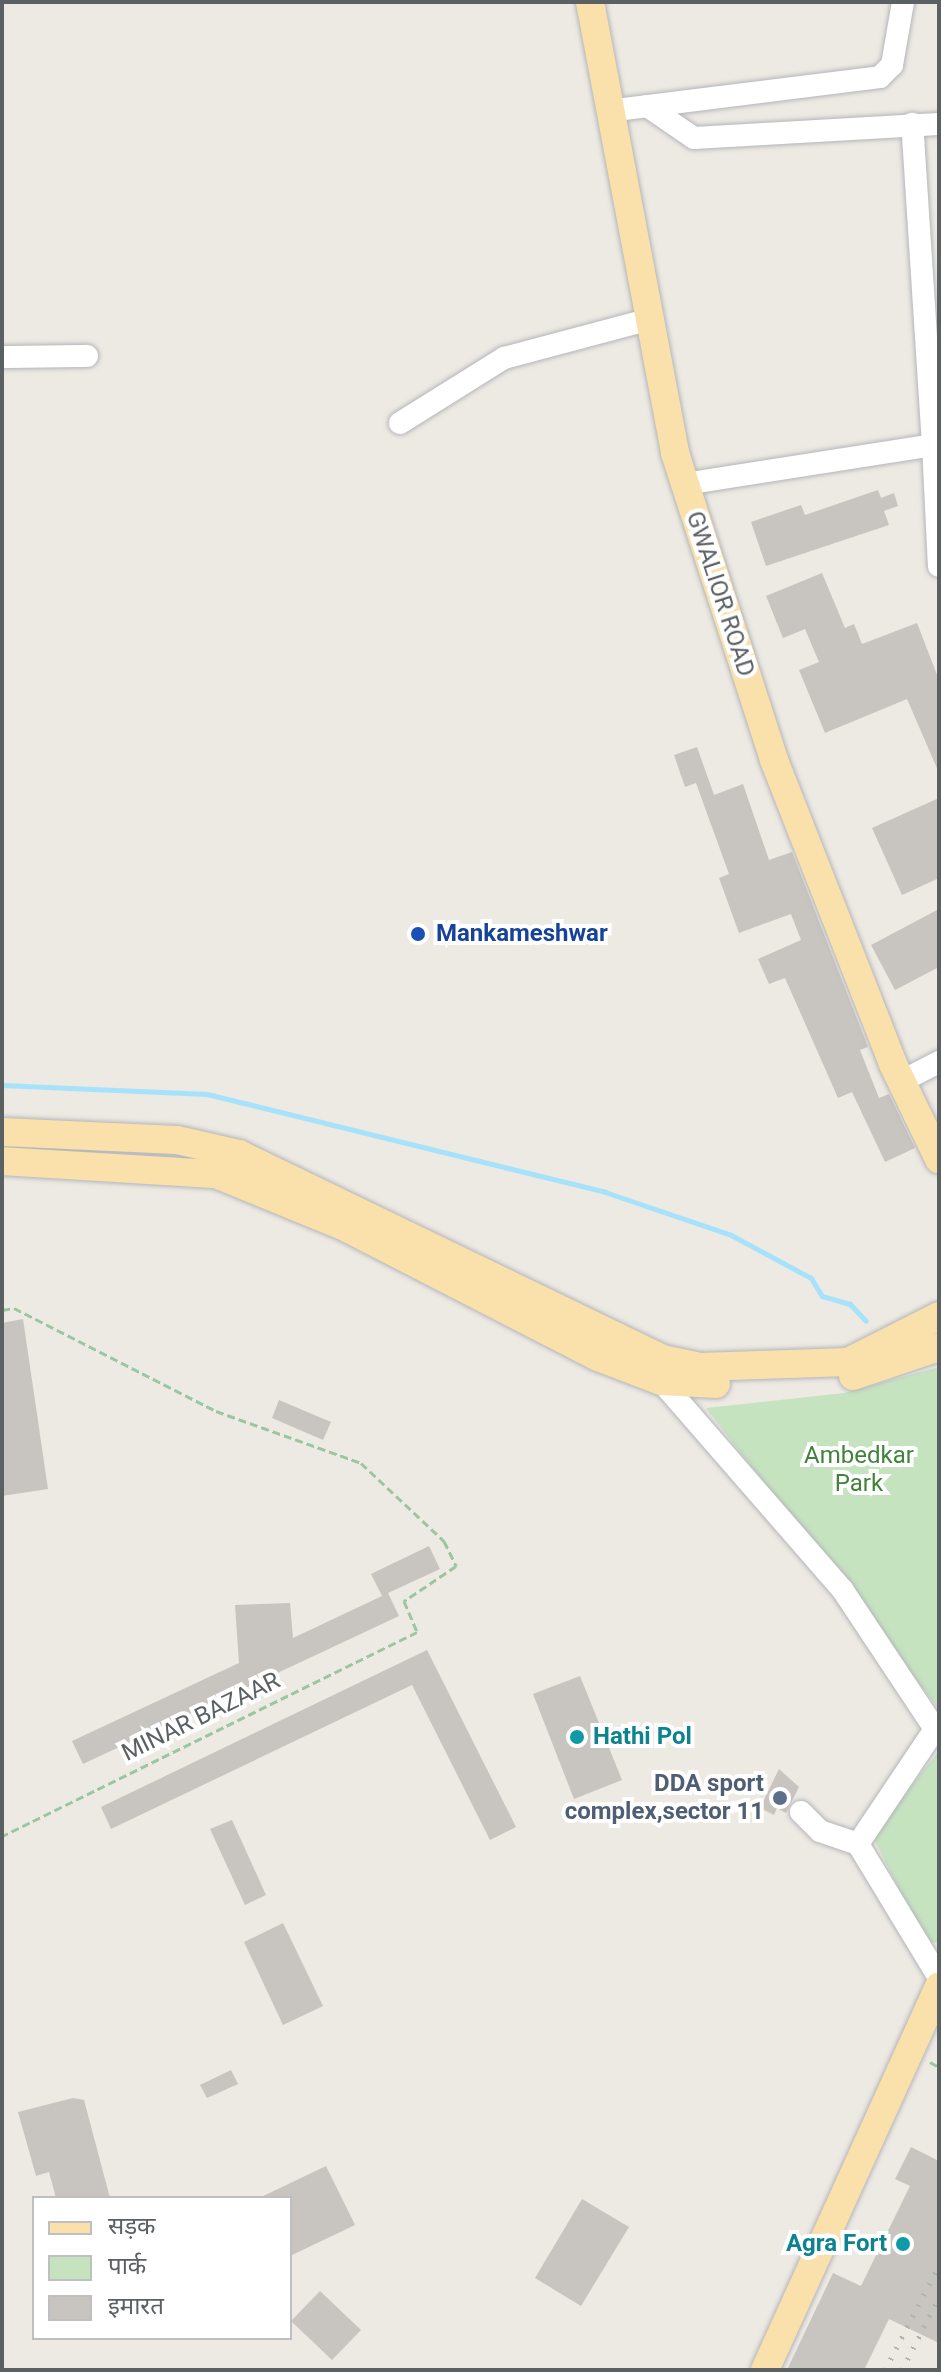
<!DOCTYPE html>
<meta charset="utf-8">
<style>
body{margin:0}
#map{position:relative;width:941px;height:2372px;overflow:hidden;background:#ede9e3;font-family:Roboto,"Noto Sans Devanagari",sans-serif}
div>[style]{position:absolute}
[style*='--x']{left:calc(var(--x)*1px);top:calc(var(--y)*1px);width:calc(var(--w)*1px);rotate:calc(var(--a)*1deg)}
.green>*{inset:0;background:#c6e3c0}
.stream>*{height:5px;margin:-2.5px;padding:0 2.5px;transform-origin:2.5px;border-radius:2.5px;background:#a6e2fa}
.building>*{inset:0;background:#c8c4bf}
.path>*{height:3px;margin-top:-1.5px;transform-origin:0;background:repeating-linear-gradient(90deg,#9bc6a1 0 8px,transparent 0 12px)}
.roads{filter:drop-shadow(0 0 2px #b3b6b9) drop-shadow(0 0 2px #b3b6b9)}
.minor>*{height:22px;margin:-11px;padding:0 11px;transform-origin:11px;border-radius:11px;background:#fff}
.major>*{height:28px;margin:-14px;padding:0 14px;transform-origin:14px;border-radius:14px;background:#fae1ab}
.rail>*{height:5px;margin-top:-2.5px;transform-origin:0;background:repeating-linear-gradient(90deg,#b1b2b3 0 2px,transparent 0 12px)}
.dots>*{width:22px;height:22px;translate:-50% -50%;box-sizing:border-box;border:4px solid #fff;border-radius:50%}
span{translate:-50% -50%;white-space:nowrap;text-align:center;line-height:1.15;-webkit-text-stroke:8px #fff;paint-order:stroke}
.street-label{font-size:24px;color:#5b6063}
.transit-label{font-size:24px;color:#164399;font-weight:700}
.left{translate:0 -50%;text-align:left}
.park-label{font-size:24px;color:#41833a}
.culture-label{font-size:24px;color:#0d838f;font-weight:700}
.right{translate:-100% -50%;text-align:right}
.service-label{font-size:24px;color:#4e5e75;font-weight:700}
.frame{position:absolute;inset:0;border:4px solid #5b6063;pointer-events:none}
.legend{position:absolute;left:32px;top:2196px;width:260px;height:144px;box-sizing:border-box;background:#fff;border:2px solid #bdbfc1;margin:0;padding:10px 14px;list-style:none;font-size:24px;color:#5b6063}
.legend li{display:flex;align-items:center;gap:16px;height:40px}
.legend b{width:40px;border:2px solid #bdbfc1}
</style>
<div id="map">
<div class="green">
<i style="clip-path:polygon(939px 1367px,939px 1709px,706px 1408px,844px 1393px)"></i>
<i style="clip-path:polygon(939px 1751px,939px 1943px,926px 1942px,872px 1835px)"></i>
</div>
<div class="stream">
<i style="--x:2;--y:1085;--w:205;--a:2.5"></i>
<i style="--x:207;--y:1094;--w:410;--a:13.8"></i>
<i style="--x:605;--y:1192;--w:133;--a:18.8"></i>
<i style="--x:731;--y:1235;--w:91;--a:28.3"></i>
<i style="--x:811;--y:1278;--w:21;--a:59"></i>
<i style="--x:822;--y:1296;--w:29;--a:16"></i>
<i style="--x:850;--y:1304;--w:23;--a:47"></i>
</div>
<div class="building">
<i style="clip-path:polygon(878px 490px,881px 498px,894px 493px,898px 506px,884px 511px,889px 525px,766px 566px,751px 522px,801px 505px,805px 515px)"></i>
<i style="clip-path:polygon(822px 573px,845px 628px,854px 624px,862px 644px,917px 623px,939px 680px,939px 773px,907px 699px,825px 733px,799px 670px,819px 662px,805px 629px,783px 638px,766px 596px)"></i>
<i style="clip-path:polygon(697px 747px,714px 795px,743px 784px,769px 860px,792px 852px,868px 1047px,860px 1050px,879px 1098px,889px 1094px,915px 1148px,885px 1162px,852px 1092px,838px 1098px,785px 978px,769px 984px,758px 959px,801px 940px,791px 914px,739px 933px,719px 878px,729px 874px,696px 783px,685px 787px,674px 755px)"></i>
<i style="clip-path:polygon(939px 798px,939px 878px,902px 895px,872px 828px)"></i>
<i style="clip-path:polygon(939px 909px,939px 967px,895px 990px,871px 945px)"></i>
<i style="clip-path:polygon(23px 1319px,48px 1489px,2px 1496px,2px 1323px)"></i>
<i style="clip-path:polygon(279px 1400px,331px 1422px,323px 1440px,272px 1418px)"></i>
<i style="clip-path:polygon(429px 1546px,440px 1569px,388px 1593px,399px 1616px,83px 1764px,72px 1741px,239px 1663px,235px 1605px,290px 1603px,293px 1638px,382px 1596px,371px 1574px)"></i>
<i style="clip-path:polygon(427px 1650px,516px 1827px,490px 1840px,412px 1685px,111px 1829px,101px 1807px)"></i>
<i style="clip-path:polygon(580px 1676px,622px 1780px,574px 1799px,533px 1694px)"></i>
<i style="clip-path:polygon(779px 1769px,799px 1787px,786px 1813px,777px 1808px,774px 1815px,760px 1808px)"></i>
<i style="clip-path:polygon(232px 1820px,266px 1895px,245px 1905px,210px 1829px)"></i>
<i style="clip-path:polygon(283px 1923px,323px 2006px,283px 2025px,244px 1942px)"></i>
<i style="clip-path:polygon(231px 2070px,238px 2084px,207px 2098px,200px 2085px)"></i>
<i style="clip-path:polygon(73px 2098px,84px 2100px,110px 2198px,56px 2198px,49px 2172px,36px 2176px,18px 2112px)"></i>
<i style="clip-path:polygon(911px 2147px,939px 2161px,939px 2343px,889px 2319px,864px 2370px,787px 2370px,833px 2273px,861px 2286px,910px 2186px,895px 2179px)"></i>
<i style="clip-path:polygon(326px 2166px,355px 2225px,290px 2256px,290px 2198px,259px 2198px)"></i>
<i style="clip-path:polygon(582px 2199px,629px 2227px,581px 2306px,535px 2278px)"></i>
<i style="clip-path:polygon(320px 2291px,361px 2330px,332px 2360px,291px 2321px)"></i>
</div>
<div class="path">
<i style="--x:2;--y:1310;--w:12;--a:-9"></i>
<i style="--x:14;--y:1308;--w:227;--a:27"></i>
<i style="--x:216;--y:1411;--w:154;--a:19.7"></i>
<i style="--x:361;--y:1463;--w:114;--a:43.2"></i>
<i style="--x:444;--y:1541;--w:28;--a:64"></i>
<i style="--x:456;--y:1566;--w:63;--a:146.1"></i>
<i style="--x:404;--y:1601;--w:34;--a:67"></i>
<i style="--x:417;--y:1632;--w:462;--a:153.8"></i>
<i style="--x:930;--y:2062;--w:10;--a:29"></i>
</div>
<div class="roads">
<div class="minor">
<i style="--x:647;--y:106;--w:57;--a:34.2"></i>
<i style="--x:694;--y:138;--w:245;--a:-3.3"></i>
<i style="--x:608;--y:111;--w:274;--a:-7.1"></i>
<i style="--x:880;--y:77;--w:17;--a:-45"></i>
<i style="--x:892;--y:65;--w:64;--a:-80.1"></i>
<i style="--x:2;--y:357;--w:85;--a:-0.7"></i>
<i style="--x:400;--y:423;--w:123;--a:-32"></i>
<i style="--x:504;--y:358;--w:148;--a:-14.9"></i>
<i style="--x:933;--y:445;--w:121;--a:87.2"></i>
<i style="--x:685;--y:484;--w:251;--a:-8.9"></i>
<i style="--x:933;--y:445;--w:322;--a:-93.7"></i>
<i style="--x:902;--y:1081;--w:42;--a:-27.2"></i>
<i style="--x:661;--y:1381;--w:276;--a:49"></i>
<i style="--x:842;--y:1589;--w:168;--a:56.4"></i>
<i style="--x:935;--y:1729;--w:138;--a:123.8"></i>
<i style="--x:858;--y:1844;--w:40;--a:-161.1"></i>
<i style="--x:820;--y:1831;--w:27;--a:-135"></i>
<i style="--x:858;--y:1844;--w:157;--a:58.8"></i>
</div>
<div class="major">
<i style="--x:590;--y:2;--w:459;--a:79.3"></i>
<i style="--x:675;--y:453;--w:323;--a:72.1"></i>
<i style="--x:774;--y:760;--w:326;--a:68.6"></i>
<i style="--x:893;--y:1064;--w:106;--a:64.2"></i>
<i style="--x:2;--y:1132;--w:175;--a:2.6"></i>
<i style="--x:177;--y:1140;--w:64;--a:12.7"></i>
<i style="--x:239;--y:1154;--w:471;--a:25.8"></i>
<i style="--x:663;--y:1359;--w:38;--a:12"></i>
<i style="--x:700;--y:1367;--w:148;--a:-1.9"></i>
<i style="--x:848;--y:1362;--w:102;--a:-26.8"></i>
<i style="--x:2;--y:1161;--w:214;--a:3.5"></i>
<i style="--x:216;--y:1174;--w:139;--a:22.3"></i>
<i style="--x:345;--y:1227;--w:284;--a:27.2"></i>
<i style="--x:598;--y:1357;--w:67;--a:20.9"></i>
<i style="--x:661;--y:1381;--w:55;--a:3.1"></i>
<i style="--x:853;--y:1376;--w:91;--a:-18.6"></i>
<i style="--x:765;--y:2370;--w:421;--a:-65.6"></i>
</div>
</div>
<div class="rail">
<i style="--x:885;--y:2370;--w:118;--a:-62.8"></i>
<i style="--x:902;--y:2370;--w:82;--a:-63.1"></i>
</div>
<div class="dots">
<i style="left:418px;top:934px;background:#1a4fb4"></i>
<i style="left:577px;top:1737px;background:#0f9aa8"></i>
<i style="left:780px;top:1798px;background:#5c6f8a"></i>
<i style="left:903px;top:2244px;background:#0f9aa8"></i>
</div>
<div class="street-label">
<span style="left:720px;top:594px;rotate:72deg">GWALIOR ROAD</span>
<span style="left:201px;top:1717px;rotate:-26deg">MINAR BAZAAR</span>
</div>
<div class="transit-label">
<span class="left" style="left:436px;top:934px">Mankameshwar</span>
</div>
<div class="park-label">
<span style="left:859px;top:1470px">Ambedkar<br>Park</span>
</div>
<div class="culture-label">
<span class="left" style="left:593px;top:1737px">Hathi Pol</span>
<span class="right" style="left:887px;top:2244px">Agra Fort</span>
</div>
<div class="service-label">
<span class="right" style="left:764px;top:1798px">DDA sport<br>complex,sector 11</span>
</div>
<div class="frame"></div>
<ul class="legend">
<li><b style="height:10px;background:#fae1ab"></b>सड़क</li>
<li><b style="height:22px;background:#c6e3c0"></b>पार्क</li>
<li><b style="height:22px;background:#c8c4bf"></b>इमारत</li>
</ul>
</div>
